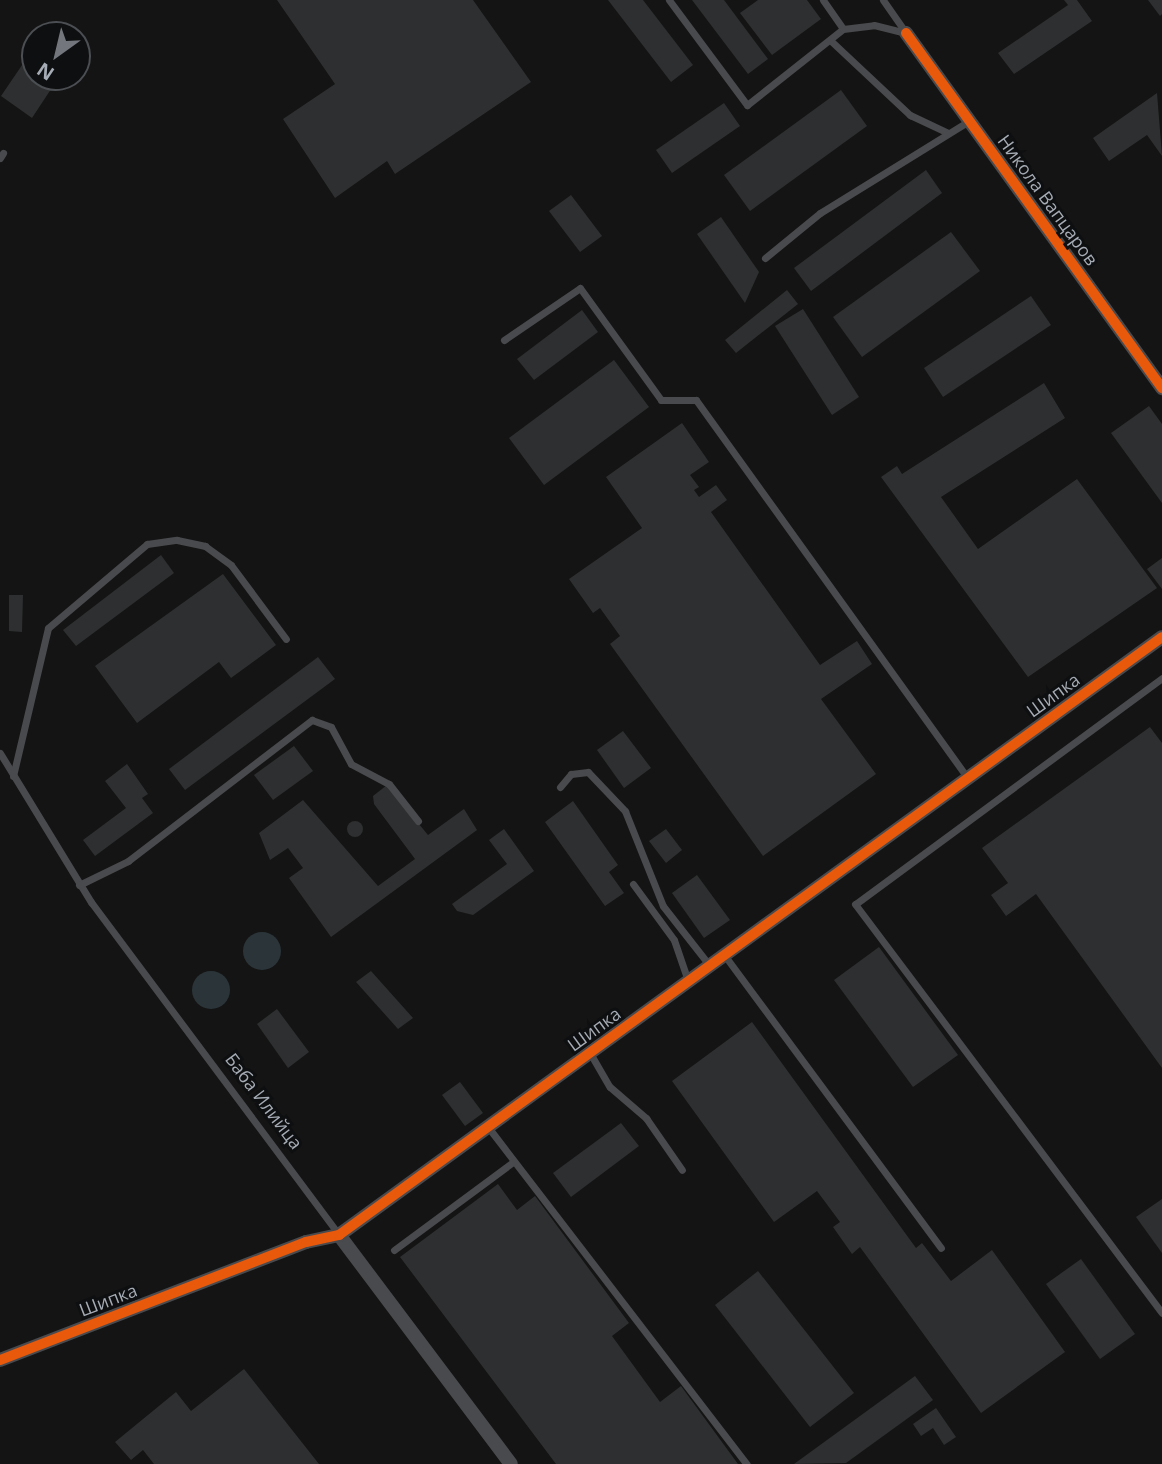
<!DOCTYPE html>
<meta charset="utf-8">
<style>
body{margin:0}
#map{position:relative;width:1162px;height:1464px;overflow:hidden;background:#141414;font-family:"Open Sans",sans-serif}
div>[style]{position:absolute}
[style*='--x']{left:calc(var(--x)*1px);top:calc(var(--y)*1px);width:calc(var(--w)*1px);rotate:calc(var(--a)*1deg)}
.water>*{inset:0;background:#2b3539}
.round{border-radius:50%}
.building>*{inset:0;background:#2e2f30}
.lane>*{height:7px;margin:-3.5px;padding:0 3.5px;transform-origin:3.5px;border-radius:3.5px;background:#494a4d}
.street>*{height:14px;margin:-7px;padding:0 7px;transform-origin:7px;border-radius:7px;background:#494a4d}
.cycleway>*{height:10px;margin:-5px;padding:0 5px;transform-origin:5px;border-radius:5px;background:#e8590c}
span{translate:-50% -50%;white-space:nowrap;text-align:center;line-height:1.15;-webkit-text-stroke:6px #0e0f10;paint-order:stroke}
.street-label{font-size:18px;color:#a6acb5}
.north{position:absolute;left:21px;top:21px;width:70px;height:70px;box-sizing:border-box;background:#0e0f10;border:2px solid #4b4e52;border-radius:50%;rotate:214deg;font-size:19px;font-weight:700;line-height:28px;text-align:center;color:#a6acb5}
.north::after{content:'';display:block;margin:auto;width:24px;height:32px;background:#73777d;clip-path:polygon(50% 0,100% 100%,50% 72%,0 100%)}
</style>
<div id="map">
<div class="water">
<i class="round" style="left:243px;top:932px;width:38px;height:38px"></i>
<i class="round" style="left:192px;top:971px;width:38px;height:38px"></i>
</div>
<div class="building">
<i style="clip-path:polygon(277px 0,473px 0,531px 82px,395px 174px,387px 161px,335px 198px,283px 119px,335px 84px)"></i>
<i style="clip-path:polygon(608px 0,643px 0,693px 65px,671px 82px)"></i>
<i style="clip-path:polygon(692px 0,724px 0,768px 59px,748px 74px)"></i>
<i style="clip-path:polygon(758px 0,807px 0,821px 19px,772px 55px,740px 13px)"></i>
<i style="clip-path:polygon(1064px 0,1077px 0,1092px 21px,1014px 74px,998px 53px,1068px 5px)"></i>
<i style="clip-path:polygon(1148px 0,1162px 0,1162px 14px,1160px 16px)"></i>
<i style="clip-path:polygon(51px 22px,70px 35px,42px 35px)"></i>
<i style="clip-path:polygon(35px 46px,35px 77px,59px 77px,32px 118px,1px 96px)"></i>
<i style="clip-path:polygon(841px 90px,867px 126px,750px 211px,724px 175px)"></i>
<i style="clip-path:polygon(1157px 93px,1162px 156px,1147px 135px,1109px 161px,1093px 138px)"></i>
<i style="clip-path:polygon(724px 103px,740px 126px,672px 173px,656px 150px)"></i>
<i style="clip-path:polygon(926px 170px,942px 193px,811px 291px,794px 268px)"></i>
<i style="clip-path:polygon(571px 195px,602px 236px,580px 252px,549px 211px)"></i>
<i style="clip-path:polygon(721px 217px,759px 272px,745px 303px,697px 234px)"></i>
<i style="clip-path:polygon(951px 232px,980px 271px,862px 357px,833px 317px)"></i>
<i style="clip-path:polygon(787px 290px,798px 304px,736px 353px,725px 340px)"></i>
<i style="clip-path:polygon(1031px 296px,1051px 325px,943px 397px,924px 368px)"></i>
<i style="clip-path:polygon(803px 309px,859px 397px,832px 415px,775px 326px)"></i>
<i style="clip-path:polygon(582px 310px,598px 332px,534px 380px,517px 359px)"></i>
<i style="clip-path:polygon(614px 360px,649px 407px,544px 485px,509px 438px)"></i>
<i style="clip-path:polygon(1044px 383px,1065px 418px,941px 497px,978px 549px,1077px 479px,1157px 588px,1028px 677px,881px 477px,897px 466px,902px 474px)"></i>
<i style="clip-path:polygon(1149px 406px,1162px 424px,1162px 503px,1111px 433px)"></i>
<i style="clip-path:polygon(682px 423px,709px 462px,690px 475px,699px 487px,694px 490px,699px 497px,716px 485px,727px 500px,711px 512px,820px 665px,857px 641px,872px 664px,821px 699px,876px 774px,763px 856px,610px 644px,620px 636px,600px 608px,593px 613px,569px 579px,642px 528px,606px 477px)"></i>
<i style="clip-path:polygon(161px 555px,174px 573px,76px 646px,63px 630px)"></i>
<i style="clip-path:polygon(1162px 558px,1162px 589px,1147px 569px)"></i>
<i style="clip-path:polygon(223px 574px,276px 645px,231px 678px,219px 662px,137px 723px,95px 666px)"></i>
<i style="clip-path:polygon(9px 595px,23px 595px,22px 632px,9px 631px)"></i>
<i style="clip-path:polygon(318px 657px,335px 679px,185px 790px,169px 769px)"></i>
<i style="clip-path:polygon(1150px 727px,1162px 743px,1162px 1068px,1036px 894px,1006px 916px,991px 895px,1008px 883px,982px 848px)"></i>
<i style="clip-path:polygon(623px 731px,651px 768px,624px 788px,597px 750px)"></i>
<i style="clip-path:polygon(294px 746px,313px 771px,273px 800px,254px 775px)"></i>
<i style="clip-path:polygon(127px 764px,148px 794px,142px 798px,153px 813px,95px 856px,83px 840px,126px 808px,105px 781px)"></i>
<i style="clip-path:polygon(387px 785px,428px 835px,464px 809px,477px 830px,331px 937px,289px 878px,303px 868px,288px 848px,270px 860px,259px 833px,303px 800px,378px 886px,415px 859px,374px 804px,373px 796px)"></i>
<i style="clip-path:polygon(573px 801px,618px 865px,609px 872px,624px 893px,605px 906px,545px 822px)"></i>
<i class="round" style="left:347px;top:821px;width:16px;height:16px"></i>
<i style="clip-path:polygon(504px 829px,534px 871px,473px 915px,457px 911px,452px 904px,507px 864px,489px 840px)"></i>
<i style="clip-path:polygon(666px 829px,682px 850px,666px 863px,649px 841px)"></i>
<i style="clip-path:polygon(697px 875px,730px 920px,704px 938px,672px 893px)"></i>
<i style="clip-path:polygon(879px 947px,958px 1055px,913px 1087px,834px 980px)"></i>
<i style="clip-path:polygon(371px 971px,413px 1018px,398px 1029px,356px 982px)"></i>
<i style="clip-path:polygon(277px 1009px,309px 1052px,288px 1068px,257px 1024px)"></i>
<i style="clip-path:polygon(752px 1022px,916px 1248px,922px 1243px,951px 1281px,992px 1250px,1065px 1352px,981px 1413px,860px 1247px,852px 1254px,833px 1227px,840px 1222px,817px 1191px,774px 1222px,672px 1081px)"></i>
<i style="clip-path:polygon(460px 1082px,483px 1113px,465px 1126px,442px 1095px)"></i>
<i style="clip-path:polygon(621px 1123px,639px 1146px,571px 1197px,553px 1173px)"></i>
<i style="clip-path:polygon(498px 1184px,517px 1210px,535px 1196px,629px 1323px,612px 1336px,660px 1402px,681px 1386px,738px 1464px,556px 1464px,400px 1257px)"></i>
<i style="clip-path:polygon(1162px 1199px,1162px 1253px,1136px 1217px)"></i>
<i style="clip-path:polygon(1081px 1259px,1135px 1334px,1100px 1359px,1046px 1284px)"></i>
<i style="clip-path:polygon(758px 1271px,854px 1393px,810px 1427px,715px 1305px)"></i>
<i style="clip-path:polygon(244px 1369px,319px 1464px,154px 1464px,143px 1450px,131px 1460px,115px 1442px,176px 1392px,191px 1411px)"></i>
<i style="clip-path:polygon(915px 1376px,933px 1400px,846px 1463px,794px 1464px)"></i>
<i style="clip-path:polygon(936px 1408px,956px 1437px,944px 1445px,933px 1428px,921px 1436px,913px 1424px)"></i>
</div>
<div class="lane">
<i style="--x:669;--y:0;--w:131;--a:53.4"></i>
<i style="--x:747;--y:105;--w:122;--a:-38.4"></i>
<i style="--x:823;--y:0;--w:35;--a:55"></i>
<i style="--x:843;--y:29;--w:31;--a:-7"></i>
<i style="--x:874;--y:25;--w:33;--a:14"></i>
<i style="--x:883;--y:0;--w:40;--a:55.1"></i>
<i style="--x:830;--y:40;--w:110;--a:43.2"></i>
<i style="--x:910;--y:115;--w:42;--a:25.3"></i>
<i style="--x:0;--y:158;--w:6;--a:-59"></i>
<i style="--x:765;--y:258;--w:71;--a:-39.3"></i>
<i style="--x:820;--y:213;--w:175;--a:-31.7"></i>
<i style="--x:504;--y:340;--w:92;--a:-34.4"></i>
<i style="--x:580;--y:288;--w:138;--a:54.1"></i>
<i style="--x:661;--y:400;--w:35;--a:0"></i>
<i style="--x:696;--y:400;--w:466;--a:54.3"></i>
<i style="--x:1162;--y:678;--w:381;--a:143.6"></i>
<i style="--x:855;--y:904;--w:511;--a:53.11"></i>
<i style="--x:0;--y:753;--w:175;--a:58.6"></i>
<i style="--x:91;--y:902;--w:415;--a:53.3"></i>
<i style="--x:13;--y:776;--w:152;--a:-76.7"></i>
<i style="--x:48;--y:628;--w:130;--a:-40.3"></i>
<i style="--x:147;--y:544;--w:30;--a:-8"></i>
<i style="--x:177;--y:540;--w:29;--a:12"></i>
<i style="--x:205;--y:546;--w:32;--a:36"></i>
<i style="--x:231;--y:565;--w:92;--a:53.4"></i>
<i style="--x:560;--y:787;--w:17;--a:-50"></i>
<i style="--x:571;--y:774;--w:17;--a:-7"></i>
<i style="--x:588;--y:772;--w:54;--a:46.5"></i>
<i style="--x:625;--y:811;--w:102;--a:68.2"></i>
<i style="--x:663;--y:906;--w:76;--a:51.9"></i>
<i style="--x:633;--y:884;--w:69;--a:53.8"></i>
<i style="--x:674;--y:940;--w:43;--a:71.1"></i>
<i style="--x:79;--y:885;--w:55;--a:-26.1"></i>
<i style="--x:128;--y:861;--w:232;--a:-37.5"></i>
<i style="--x:312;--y:720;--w:20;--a:20"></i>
<i style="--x:331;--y:727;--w:42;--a:61.6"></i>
<i style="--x:351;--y:764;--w:43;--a:27.8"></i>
<i style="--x:389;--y:784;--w:47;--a:51.9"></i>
<i style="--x:725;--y:956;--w:363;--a:53.5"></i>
<i style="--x:590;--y:1053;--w:39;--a:60"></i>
<i style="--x:610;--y:1087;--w:48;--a:40.7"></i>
<i style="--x:646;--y:1118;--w:63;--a:55.3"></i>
<i style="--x:488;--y:1127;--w:425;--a:52.5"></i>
<i style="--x:394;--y:1250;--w:148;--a:-36.5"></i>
</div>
<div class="street">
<i style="--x:906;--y:33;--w:438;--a:54.2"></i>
<i style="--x:339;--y:1235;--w:286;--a:53.1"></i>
<i style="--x:0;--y:1360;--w:328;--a:-21.1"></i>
<i style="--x:306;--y:1242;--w:34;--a:-12"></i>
<i style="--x:339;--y:1235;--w:1017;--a:-36"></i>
</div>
<div class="cycleway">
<i style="--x:906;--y:33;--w:438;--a:54.2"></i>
<i style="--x:0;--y:1360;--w:328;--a:-21.1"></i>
<i style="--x:306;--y:1242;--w:34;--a:-12"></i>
<i style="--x:339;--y:1235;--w:1017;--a:-36"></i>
</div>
<div class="street-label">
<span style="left:1048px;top:200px;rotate:54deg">Никола Вапцаров</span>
<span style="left:1053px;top:695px;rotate:-36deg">Шипка</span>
<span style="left:594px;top:1029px;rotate:-36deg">Шипка</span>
<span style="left:264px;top:1101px;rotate:53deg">Баба Илийца</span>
<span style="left:108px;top:1300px;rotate:-21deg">Шипка</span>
</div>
<div class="north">N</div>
</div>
